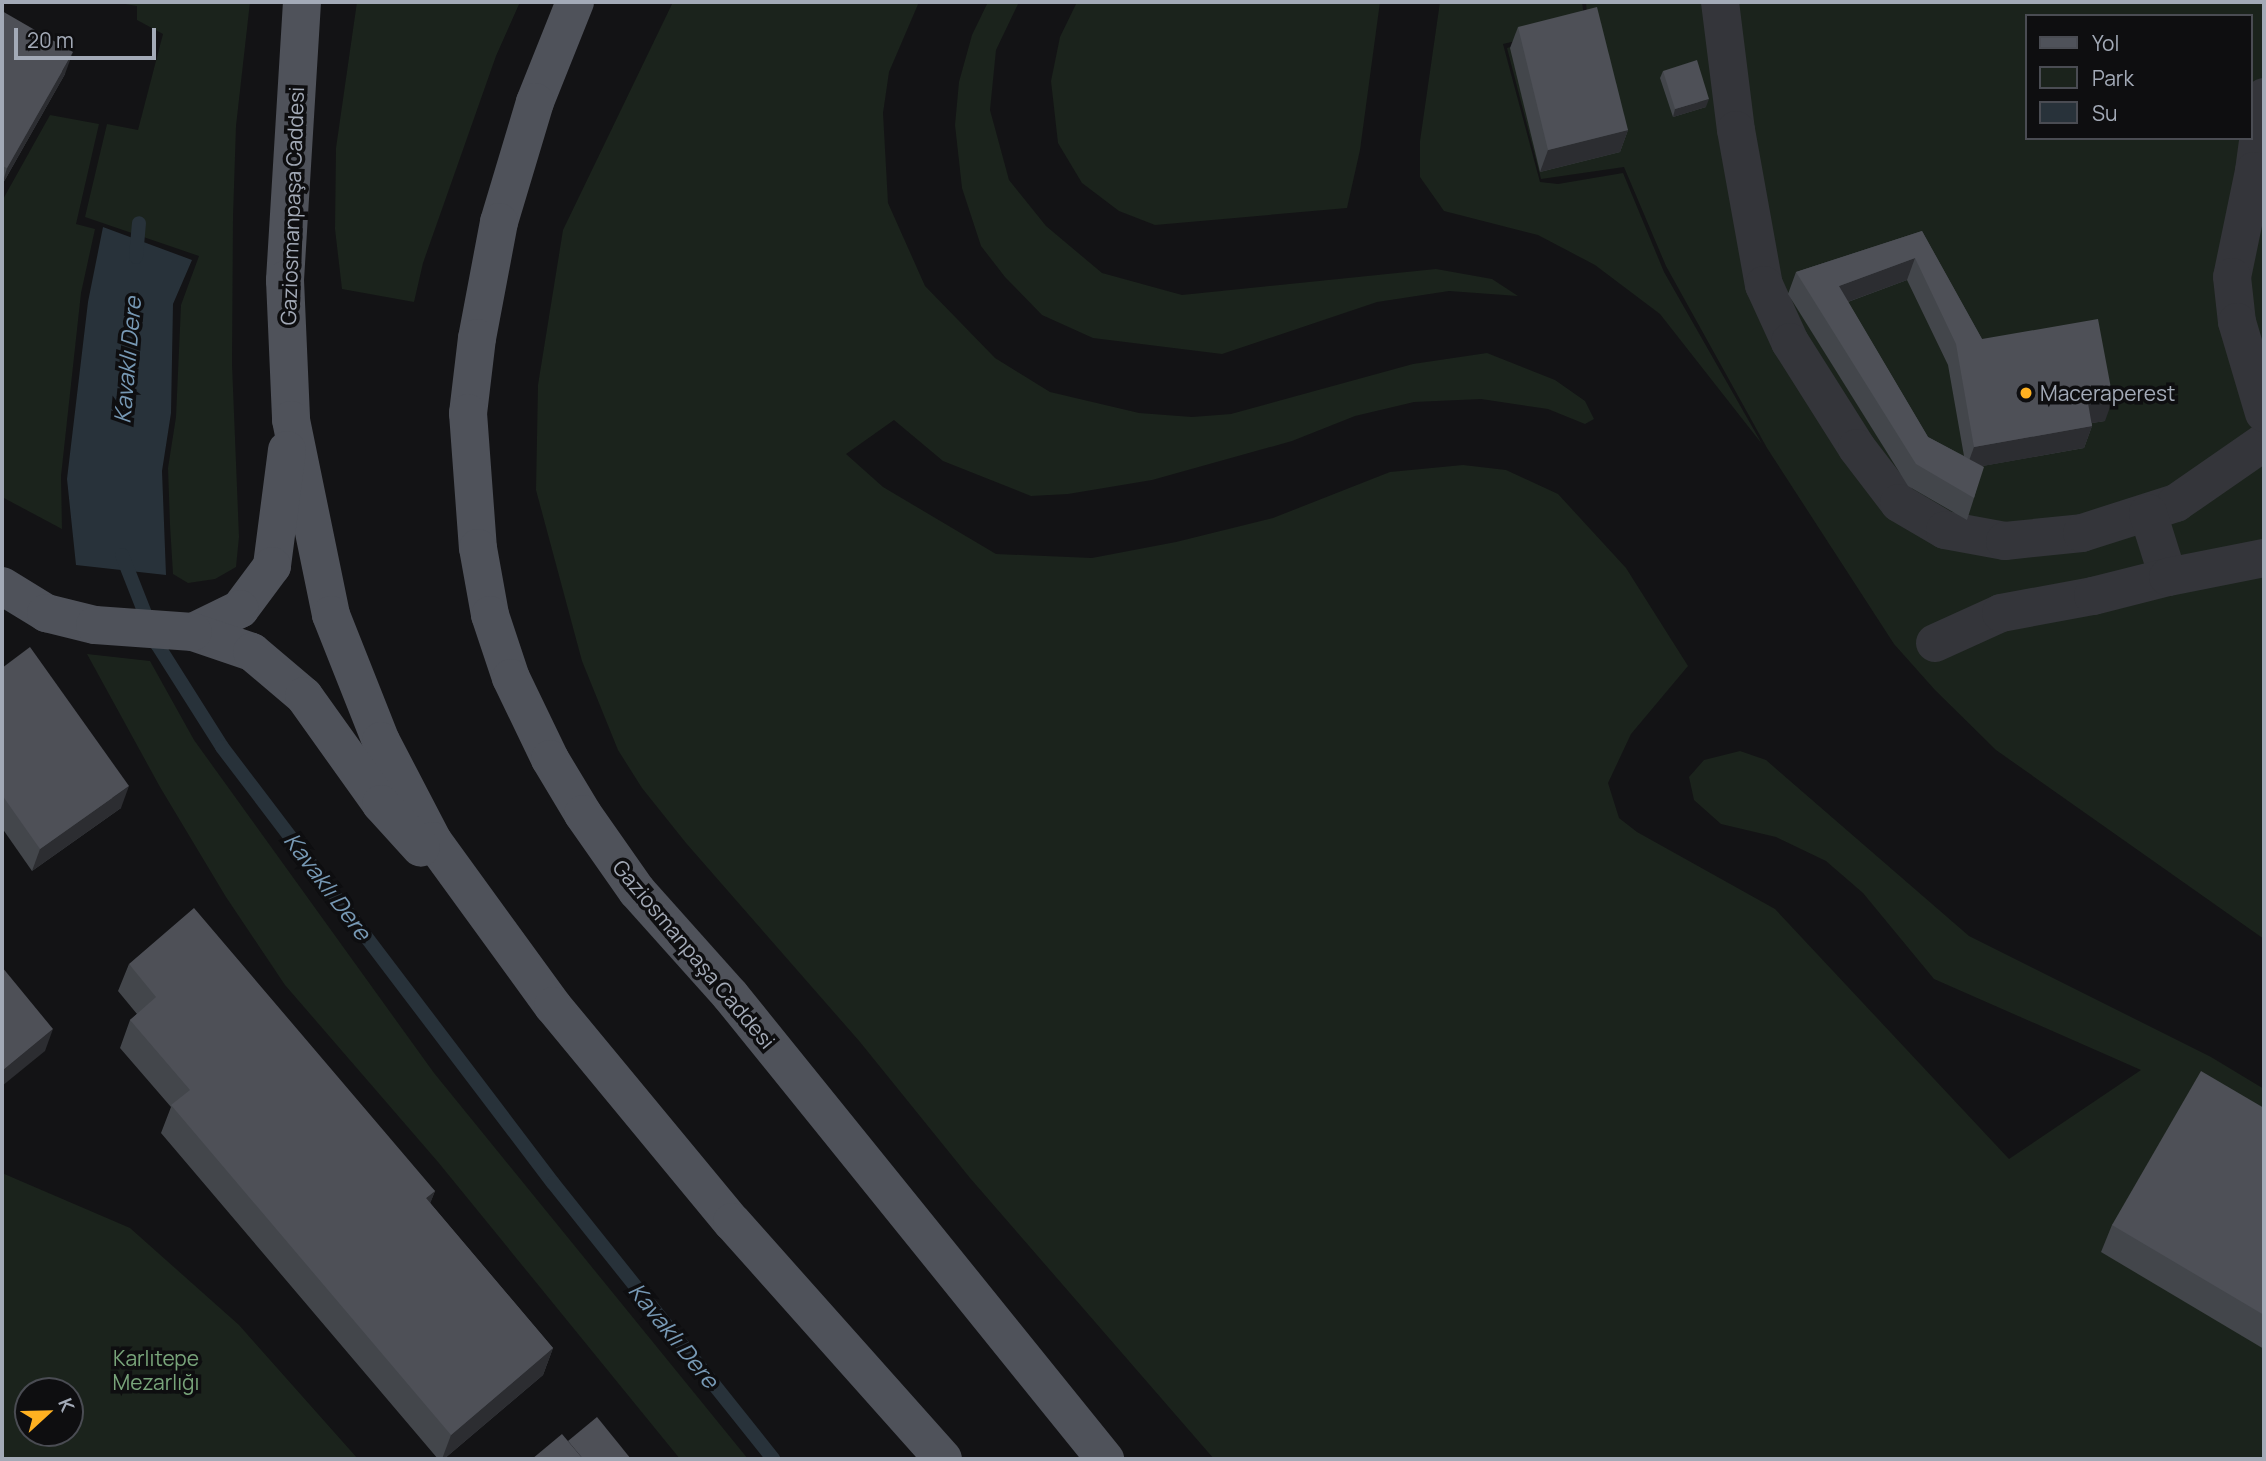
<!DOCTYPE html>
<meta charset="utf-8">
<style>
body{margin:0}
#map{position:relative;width:2266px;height:1461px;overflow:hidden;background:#131315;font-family:Manrope,sans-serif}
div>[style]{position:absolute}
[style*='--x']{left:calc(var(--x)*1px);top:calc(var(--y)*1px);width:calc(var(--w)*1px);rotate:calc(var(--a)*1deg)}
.green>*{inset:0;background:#1b231c}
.water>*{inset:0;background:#28323a}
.stream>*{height:14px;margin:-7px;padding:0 7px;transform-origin:7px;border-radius:7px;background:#28323a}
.minor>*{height:38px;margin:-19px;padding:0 19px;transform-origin:19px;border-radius:19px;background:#34353a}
.major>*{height:38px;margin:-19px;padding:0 19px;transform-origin:19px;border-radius:19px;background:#4f525a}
.wall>*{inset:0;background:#43464b}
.shaded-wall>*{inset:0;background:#2c2d31}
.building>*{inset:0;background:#4e5057}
.dots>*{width:19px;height:19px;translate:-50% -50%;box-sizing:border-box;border:4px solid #0e0e10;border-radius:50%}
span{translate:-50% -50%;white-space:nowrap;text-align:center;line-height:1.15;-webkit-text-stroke:7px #0e0e10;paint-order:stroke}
.street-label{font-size:21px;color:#a3aab7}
.poi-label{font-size:21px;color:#a3aab7}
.left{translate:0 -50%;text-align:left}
.park-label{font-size:21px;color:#78a47a}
.water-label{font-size:23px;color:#7799b5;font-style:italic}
.frame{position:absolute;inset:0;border:4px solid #a3aab7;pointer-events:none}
.legend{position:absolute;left:2025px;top:14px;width:228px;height:126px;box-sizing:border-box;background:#0e0e10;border:2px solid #4a4c53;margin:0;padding:9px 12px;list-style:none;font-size:21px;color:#a3aab7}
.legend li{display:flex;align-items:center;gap:14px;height:35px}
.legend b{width:35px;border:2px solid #4a4c53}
.north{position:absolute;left:14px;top:1377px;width:70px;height:70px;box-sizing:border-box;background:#0e0e10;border:2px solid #4a4c53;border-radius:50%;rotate:68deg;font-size:19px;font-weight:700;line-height:28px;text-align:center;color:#a3aab7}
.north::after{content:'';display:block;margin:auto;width:24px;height:32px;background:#ffb121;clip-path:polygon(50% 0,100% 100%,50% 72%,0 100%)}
.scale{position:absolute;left:14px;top:28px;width:142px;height:32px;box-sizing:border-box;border:4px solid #a3aab7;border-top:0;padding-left:9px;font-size:21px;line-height:24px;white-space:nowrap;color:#a3aab7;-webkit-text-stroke:5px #0e0e10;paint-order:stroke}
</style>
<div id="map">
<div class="green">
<i style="clip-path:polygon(113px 2px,250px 2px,236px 126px,233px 217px,232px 364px,239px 537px,236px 567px,215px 579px,188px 583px,173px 574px,170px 525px,168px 468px,176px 417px,181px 305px,199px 256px,85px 217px,107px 124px,138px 130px,163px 34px,137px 20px,137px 6px)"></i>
<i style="clip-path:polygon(357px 2px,520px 2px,496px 56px,423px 263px,414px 302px,342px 289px,335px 229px,336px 148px)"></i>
<i style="clip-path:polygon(673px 2px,919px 2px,889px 72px,883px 113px,888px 203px,925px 286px,995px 358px,1050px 392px,1139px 413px,1192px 417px,1231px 414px,1413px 364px,1487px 353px,1555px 380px,1585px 401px,1594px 419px,1585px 424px,1548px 409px,1481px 399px,1414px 402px,1355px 416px,1292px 441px,1152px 480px,1068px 494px,1031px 496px,943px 461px,894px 420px,846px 454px,883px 487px,996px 554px,1092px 558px,1176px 542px,1273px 518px,1390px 472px,1463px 465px,1506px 470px,1558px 494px,1626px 568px,1688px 666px,1631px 734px,1608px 783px,1619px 818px,1637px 832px,1775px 909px,2009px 1159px,2141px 1070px,1934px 979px,1863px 893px,1826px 861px,1776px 837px,1721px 824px,1694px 800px,1689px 777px,1704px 760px,1740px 751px,1766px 760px,1969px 936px,2211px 1057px,2264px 1089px,2264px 1459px,1214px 1459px,970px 1178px,860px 1042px,686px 843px,642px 788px,618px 750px,582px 661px,536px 490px,538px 385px,563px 230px)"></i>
<i style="clip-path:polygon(988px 2px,1019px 2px,996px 50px,990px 110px,1009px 180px,1046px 226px,1102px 273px,1182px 295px,1436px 269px,1492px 279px,1518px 296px,1449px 291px,1377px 302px,1222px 354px,1093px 338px,1042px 315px,1005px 277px,981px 246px,962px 188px,955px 125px,959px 82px,972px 35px)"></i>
<i style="clip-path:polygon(1077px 2px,1380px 2px,1360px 150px,1347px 208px,1155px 225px,1119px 211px,1082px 183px,1058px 143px,1051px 81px,1060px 37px)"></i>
<i style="clip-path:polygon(1440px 2px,1582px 2px,1585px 24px,1503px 44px,1540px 182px,1558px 184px,1623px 173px,1664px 272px,1762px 444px,1660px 314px,1595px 265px,1538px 235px,1444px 211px,1420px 177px,1420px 141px)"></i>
<i style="clip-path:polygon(evenodd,1586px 2px,2264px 2px,2264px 939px,1996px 750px,1935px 690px,1894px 644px,1767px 448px,1666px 266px,1624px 167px,1541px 179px,1507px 48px,1588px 26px,1586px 2px,2026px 16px,2250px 16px,2250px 138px,2026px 138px,2026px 16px)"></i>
<i style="clip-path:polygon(50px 115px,99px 124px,76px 224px,95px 229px,81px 293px,61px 476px,62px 529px,2px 497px,2px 201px)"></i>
<i style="clip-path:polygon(87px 654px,150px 661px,194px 740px,434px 1073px,748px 1459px,680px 1459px,438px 1162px,285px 985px,226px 897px,160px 787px)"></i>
<i style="clip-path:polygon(evenodd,2px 1173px,130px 1228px,239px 1325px,358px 1459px,2px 1459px,2px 1173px,28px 1391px,70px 1391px,70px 1433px,28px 1433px,28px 1391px)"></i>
</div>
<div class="water">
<i style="clip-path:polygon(103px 227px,192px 260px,173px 304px,171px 413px,162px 471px,166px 575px,76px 565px,67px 479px,88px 302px)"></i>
</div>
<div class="stream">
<i style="--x:136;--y:257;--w:34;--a:-85"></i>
<i style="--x:122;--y:555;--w:96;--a:68.5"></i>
<i style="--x:157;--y:644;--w:122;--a:57.7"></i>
<i style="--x:222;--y:747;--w:547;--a:52.8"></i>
<i style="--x:553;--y:1183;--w:353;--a:51.4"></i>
</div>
<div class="minor">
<i style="--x:1720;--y:2;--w:129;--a:82.9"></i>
<i style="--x:1736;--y:130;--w:158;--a:79.8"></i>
<i style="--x:1764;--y:285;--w:63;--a:65.5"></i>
<i style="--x:1790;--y:342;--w:125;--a:57.7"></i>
<i style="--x:1857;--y:448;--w:69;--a:52.6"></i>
<i style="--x:1899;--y:503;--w:53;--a:30.4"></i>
<i style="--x:1945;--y:530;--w:61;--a:10.4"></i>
<i style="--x:2005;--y:541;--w:77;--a:-5.9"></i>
<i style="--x:2082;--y:533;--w:99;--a:-17.7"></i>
<i style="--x:2176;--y:503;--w:107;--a:-34.7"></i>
<i style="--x:2264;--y:97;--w:75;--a:97.7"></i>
<i style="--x:2254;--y:171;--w:108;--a:101.7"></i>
<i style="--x:2232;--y:277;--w:45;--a:83.7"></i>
<i style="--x:2237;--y:322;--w:95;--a:73.5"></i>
<i style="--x:2148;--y:513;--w:67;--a:72.6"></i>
<i style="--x:1935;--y:643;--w:72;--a:-24.4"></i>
<i style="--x:2001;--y:613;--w:94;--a:-10.5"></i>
<i style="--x:2093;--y:596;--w:77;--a:-14.2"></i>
<i style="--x:2168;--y:577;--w:98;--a:-11.2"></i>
</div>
<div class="major">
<i style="--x:302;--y:2;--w:279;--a:93.5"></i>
<i style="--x:285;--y:280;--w:140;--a:87.5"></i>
<i style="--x:291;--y:420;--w:199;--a:78.4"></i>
<i style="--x:331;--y:615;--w:136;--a:68.4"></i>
<i style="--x:381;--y:741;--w:113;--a:62.5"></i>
<i style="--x:433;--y:841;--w:204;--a:54"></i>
<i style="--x:553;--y:1006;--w:281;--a:50.4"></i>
<i style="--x:732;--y:1222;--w:317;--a:48.3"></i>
<i style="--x:575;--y:2;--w:108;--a:111.8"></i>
<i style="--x:535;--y:102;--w:125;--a:106.7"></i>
<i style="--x:499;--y:222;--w:118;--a:100.7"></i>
<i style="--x:477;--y:338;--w:76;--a:96.8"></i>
<i style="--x:468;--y:413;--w:135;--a:85.8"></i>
<i style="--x:478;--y:548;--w:68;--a:79.8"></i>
<i style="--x:490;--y:615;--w:66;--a:71.6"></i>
<i style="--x:511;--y:678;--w:90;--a:64.3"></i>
<i style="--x:550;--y:759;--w:64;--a:59"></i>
<i style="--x:583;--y:814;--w:94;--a:55"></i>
<i style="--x:637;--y:891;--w:140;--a:48.2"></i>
<i style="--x:730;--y:995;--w:597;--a:51.06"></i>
<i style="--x:287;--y:450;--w:117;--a:97.4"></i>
<i style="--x:272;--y:566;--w:54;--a:126.7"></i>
<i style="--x:240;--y:609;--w:52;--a:153.9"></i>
<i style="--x:193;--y:632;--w:62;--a:18.7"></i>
<i style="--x:252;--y:652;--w:68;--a:40.2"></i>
<i style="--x:304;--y:696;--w:133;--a:54.5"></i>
<i style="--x:381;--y:804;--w:59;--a:47.7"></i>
<i style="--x:2;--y:586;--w:52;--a:31.5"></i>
<i style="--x:46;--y:613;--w:50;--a:13.8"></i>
<i style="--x:95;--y:625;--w:98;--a:4.1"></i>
</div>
<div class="wall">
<i style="clip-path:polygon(2px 11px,65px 74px,2px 185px)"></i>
<i style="clip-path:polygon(1518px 27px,1628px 130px,1620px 152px,1540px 172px,1510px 48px)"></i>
<i style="clip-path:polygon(1663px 71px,1706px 107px,1673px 117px,1660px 78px)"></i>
<i style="clip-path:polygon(evenodd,1922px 231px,1982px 339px,2105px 421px,2092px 423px,2092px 426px,2084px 448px,1982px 466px,1974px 498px,1967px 520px,1908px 486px,1788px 294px,1796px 272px,1922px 231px,1907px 280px,1948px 365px,1964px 456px,1928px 437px,1848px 302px,1907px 280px)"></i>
<i style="clip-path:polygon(2px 668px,121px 808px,32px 871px,2px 828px)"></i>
<i style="clip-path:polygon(129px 964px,435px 1191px,430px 1203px,553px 1348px,543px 1375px,444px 1459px,438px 1459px,161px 1133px,171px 1107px,120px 1048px,130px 1020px,137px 1014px,118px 991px)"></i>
<i style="clip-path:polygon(2264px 1108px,2264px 1349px,2101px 1252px,2112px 1225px)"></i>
</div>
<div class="shaded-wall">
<i style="clip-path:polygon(73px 52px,65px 74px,2px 185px,7px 168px)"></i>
<i style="clip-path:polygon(1709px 99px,1706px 107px,1673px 117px,1675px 109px)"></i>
<i style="clip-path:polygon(1628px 130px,1620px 152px,1540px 172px,1548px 150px)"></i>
<i style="clip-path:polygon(1915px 258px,1907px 280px,1831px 308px,1839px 286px)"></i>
<i style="clip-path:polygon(2113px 399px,2105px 421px,2080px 425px,2088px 403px)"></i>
<i style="clip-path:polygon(2092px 426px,2084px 448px,1966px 469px,1974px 447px)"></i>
<i style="clip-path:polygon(129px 786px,121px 808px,32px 871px,40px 849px)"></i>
<i style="clip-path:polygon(53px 1029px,45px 1051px,2px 1086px,2px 1071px)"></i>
<i style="clip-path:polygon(435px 1191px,424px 1219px,426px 1198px)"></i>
<i style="clip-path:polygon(553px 1348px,543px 1375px,444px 1459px,442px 1459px,451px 1435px)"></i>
</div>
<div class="building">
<i style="clip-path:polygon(1597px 7px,1628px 130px,1548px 150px,1518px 27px)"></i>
<i style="clip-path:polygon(2px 11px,73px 52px,7px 168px,2px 166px)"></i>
<i style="clip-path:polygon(1697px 60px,1709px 99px,1675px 109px,1663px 71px)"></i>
<i style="clip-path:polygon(1922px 231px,1982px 339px,2098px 319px,2113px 399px,2088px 403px,2092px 426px,1974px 447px,1956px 344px,1915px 258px,1839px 286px,1928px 437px,1984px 467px,1974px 498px,1916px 464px,1796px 272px)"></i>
<i style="clip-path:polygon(30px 647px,129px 786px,40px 849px,2px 795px,2px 668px)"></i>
<i style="clip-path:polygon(194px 908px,435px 1191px,426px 1198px,553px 1348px,451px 1435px,171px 1105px,190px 1090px,130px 1020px,156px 997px,129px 964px)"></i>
<i style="clip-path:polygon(2px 967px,53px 1029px,2px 1071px)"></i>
<i style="clip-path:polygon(2201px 1071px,2264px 1108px,2264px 1315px,2112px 1225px)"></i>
<i style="clip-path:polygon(597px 1417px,631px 1459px,583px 1459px,568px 1441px)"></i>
<i style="clip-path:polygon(562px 1434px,583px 1459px,532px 1459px)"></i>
</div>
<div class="dots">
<i style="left:2026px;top:393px;background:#ffb121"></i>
</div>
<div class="street-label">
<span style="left:292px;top:206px;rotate:-88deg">Gaziosmanpaşa Caddesi</span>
<span style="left:694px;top:954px;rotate:50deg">Gaziosmanpaşa Caddesi</span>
</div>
<div class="poi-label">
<span class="left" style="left:2040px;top:393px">Maceraperest</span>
</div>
<div class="park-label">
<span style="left:156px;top:1370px">Karlıtepe<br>Mezarlığı</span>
</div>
<div class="water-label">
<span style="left:127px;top:360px;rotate:-85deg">Kavaklı Dere</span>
<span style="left:328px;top:886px;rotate:53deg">Kavaklı Dere</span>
<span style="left:674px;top:1335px;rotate:51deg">Kavaklı Dere</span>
</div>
<div class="frame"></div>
<ul class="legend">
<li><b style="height:9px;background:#4f525a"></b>Yol</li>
<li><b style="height:19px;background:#1b231c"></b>Park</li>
<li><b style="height:19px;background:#28323a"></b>Su</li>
</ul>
<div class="north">K</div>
<div class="scale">20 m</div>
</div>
